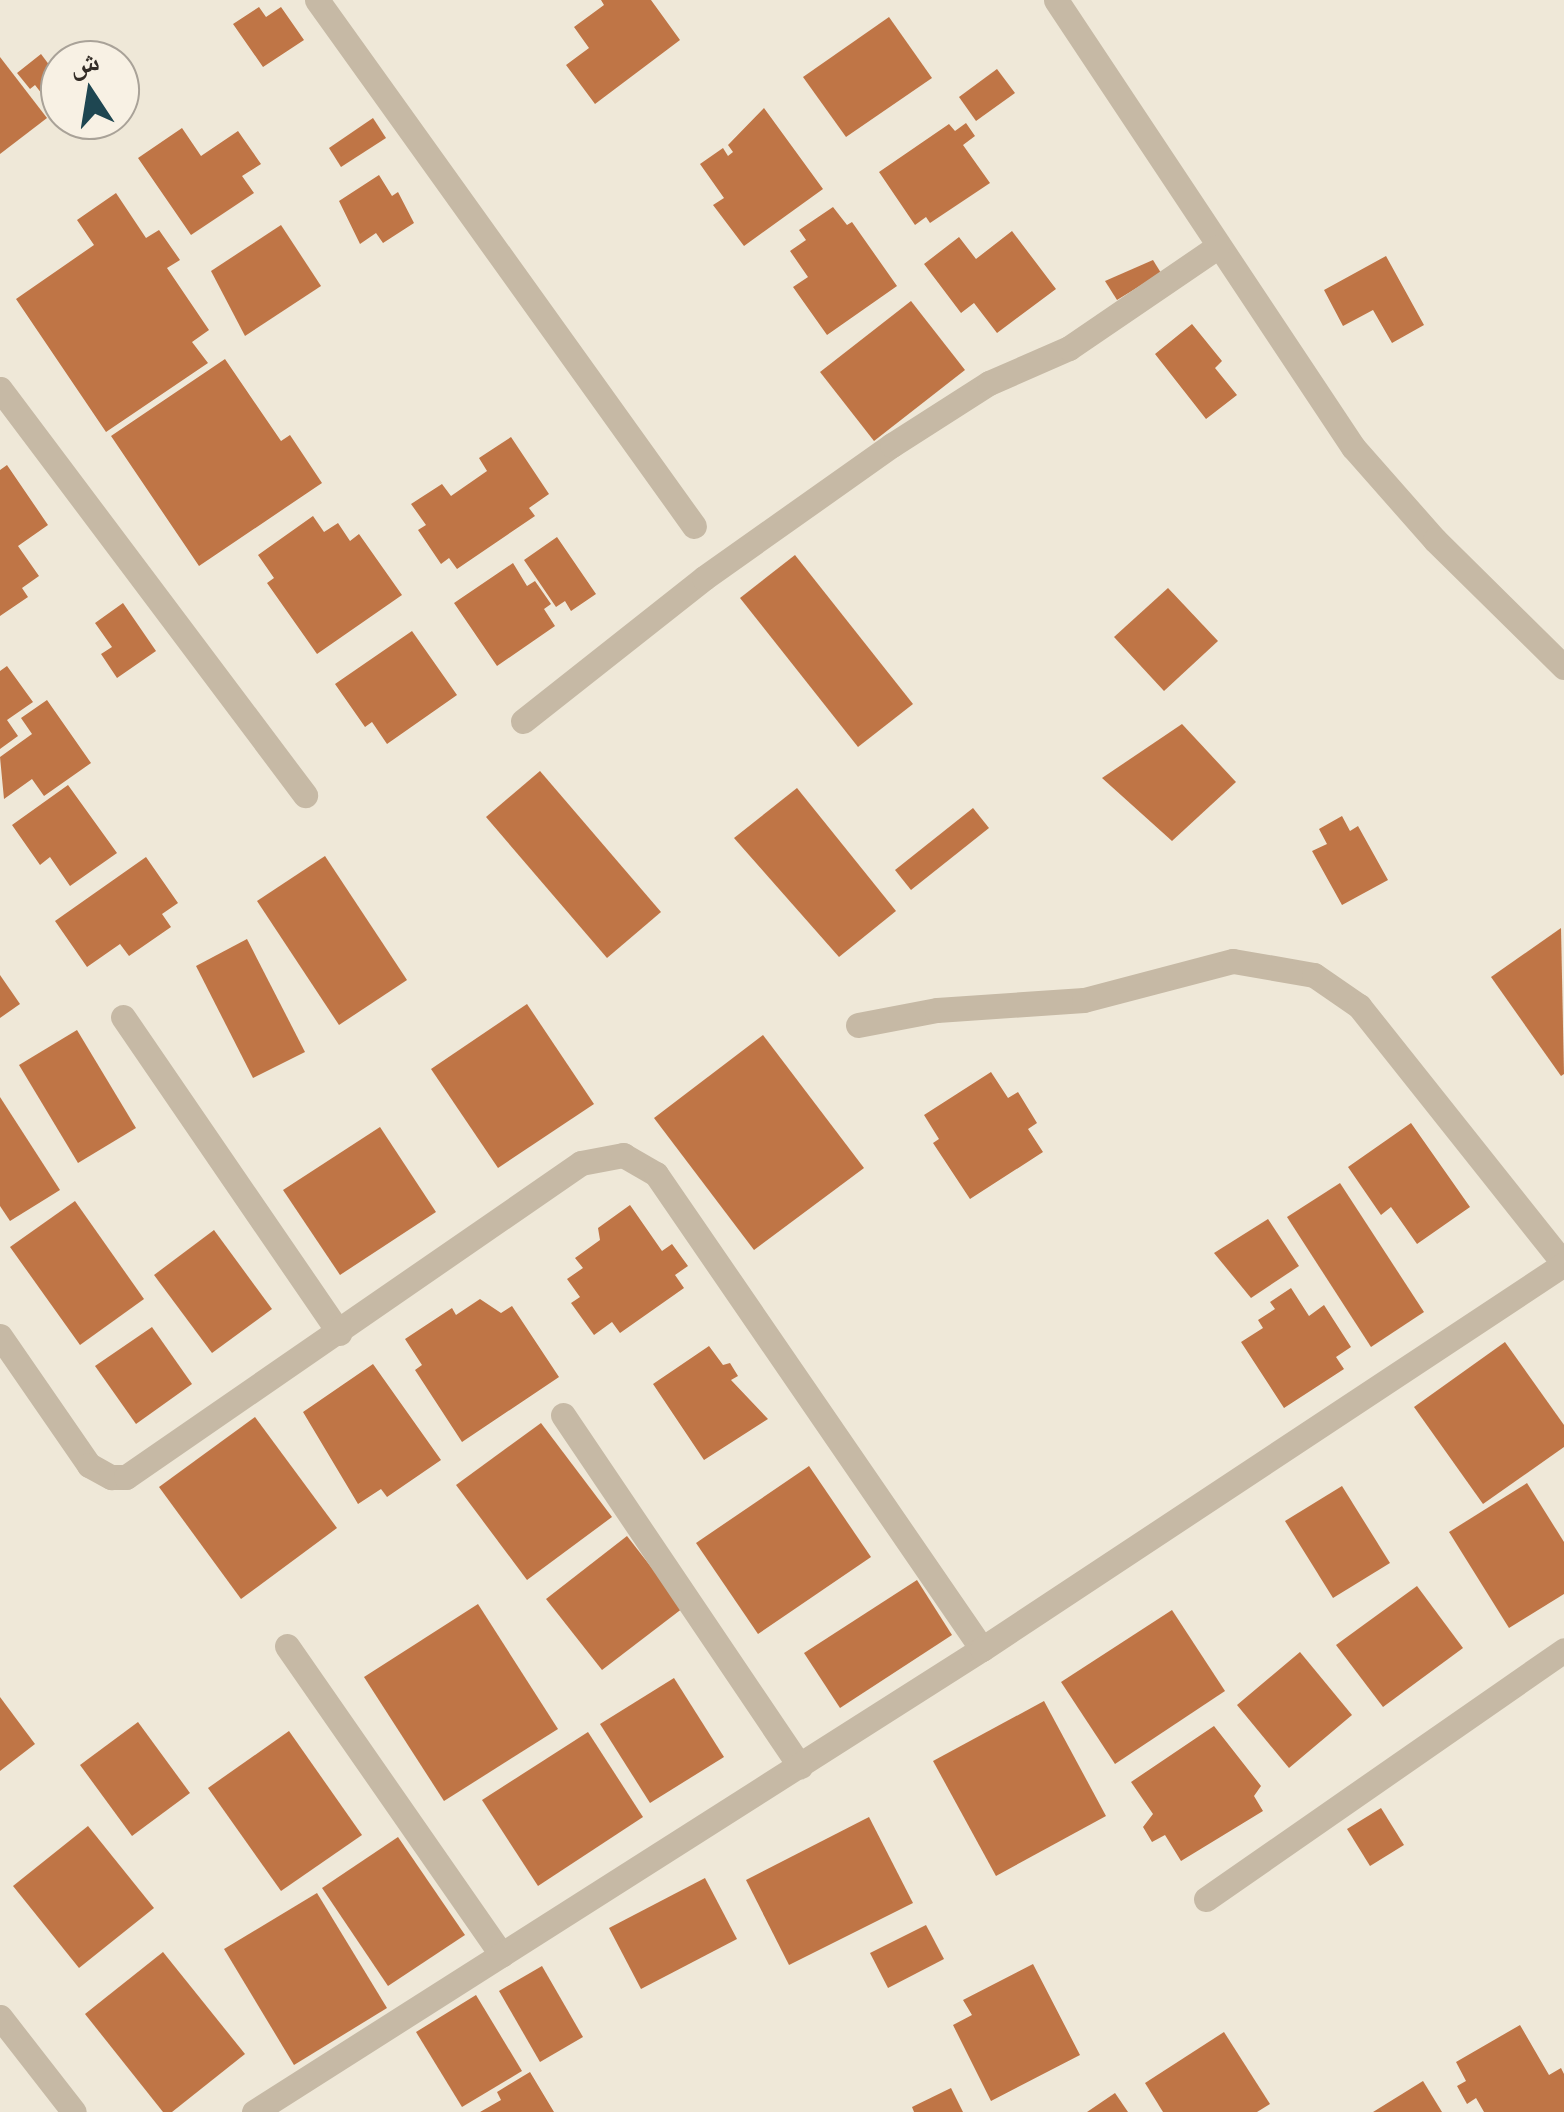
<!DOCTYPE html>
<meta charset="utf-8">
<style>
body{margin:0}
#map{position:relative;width:1564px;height:2112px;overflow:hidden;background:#efe8d8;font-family:"PT Sans","Noto Naskh Arabic",sans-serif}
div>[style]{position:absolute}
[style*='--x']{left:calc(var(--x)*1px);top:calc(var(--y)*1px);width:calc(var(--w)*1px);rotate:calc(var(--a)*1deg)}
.building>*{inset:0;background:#bf7546}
.minor>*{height:25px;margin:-12.5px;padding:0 12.5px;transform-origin:12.5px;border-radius:12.5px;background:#c6b9a5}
span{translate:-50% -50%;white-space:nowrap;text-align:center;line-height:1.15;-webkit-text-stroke:8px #f8f1e4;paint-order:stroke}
.north{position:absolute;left:40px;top:40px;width:100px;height:100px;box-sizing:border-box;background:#f8f1e4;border:2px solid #a9a298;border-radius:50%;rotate:348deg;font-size:28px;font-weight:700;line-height:40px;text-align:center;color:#332c26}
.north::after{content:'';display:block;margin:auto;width:35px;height:45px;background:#1e4651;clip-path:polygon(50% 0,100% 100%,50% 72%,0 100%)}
</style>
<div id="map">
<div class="building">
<i style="clip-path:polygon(601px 0,651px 0,680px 40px,595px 104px,566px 65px,589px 48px,574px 27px,604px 5px)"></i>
<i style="clip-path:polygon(259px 7px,266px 17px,281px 7px,304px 40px,263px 67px,233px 24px)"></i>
<i style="clip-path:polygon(889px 17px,932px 78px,846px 137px,803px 77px)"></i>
<i style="clip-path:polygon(41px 54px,56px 74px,60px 71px,60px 117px,35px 85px,30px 89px,17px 73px)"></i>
<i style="clip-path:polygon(0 57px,47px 118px,0 154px)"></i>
<i style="clip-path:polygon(997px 69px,1015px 93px,976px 121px,959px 97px)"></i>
<i style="clip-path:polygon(764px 108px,823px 189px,744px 246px,713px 205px,724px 198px,700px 164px,723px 148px,728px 156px,733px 152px,728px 145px)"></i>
<i style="clip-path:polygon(373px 118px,386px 138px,341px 167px,329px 148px)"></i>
<i style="clip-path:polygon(966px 123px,975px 136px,963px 145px,990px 183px,930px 223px,926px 217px,915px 225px,879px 172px,949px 124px,955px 131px)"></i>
<i style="clip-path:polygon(182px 128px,201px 156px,238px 131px,261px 164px,242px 176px,254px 193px,191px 235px,138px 158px)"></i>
<i style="clip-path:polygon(379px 175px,392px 196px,398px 192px,414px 223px,383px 243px,376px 233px,360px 244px,339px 201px)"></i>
<i style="clip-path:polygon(116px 193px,146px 238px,159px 230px,180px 260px,167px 268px,209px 330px,192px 342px,208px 363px,106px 432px,16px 299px,94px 245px,77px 220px)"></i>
<i style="clip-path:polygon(833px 207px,847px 225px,852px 222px,897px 286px,827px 335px,793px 287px,808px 277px,790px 251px,806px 240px,799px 230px)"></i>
<i style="clip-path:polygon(281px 225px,321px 286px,245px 336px,211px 271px)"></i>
<i style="clip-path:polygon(1012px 231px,1056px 289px,997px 333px,974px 303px,961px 313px,924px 264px,959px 237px,976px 259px)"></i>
<i style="clip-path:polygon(1386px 256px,1424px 325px,1392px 343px,1373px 310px,1343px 326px,1324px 290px)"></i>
<i style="clip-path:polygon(1153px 260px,1161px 273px,1117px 300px,1105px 281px)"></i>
<i style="clip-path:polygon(911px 301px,965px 370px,874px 441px,820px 372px)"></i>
<i style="clip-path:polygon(1192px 324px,1222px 361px,1215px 368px,1237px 395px,1206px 419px,1155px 354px)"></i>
<i style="clip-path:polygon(225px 359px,281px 441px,290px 435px,322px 483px,199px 566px,111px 436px)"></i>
<i style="clip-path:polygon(511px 437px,549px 494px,529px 508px,535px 516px,457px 569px,449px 558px,441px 564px,418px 530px,426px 525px,411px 504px,442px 484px,451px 496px,487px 471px,479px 458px)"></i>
<i style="clip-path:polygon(7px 465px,48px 525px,18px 546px,39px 576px,22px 588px,28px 597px,0 616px,0 470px)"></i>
<i style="clip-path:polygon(313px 516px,324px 532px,338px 523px,350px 541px,359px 534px,402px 595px,317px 654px,267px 583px,274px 578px,258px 555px)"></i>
<i style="clip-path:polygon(557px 537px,596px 594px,571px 611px,565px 601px,556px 607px,524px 560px)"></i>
<i style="clip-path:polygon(795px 555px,913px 704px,858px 747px,740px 598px)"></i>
<i style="clip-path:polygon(513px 563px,527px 586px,535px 581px,551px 604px,544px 609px,555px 626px,497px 666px,454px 603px)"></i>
<i style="clip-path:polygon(1168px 588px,1218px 641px,1164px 691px,1114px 637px)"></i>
<i style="clip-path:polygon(123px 603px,156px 651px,117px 678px,101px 654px,112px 647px,95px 623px)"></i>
<i style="clip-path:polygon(412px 631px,457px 695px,387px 744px,372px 722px,365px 727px,335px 684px)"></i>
<i style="clip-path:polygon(7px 666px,33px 702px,7px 720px,18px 736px,0 749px,0 671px)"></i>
<i style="clip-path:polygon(47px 700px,91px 763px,44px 796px,32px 779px,4px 799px,0 757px,32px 734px,21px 718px)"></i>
<i style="clip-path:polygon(1182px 724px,1236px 782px,1172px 841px,1102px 778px)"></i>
<i style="clip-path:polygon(540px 771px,661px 912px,607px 958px,486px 817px)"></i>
<i style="clip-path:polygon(68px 785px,117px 853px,70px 886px,50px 857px,40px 865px,12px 825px)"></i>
<i style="clip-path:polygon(797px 788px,896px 911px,839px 957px,734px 838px)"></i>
<i style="clip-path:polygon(973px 808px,989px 828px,911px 890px,895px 870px)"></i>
<i style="clip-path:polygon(1342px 816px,1350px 831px,1358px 826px,1388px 880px,1342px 905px,1312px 851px,1327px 844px,1319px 829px)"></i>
<i style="clip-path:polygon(325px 856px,407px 980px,339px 1025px,257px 901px)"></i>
<i style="clip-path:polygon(146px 857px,178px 903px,162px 914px,171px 927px,129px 956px,120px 944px,87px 967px,55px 921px)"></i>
<i style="clip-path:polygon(1561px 928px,1564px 1074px,1561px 1076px,1491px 977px)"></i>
<i style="clip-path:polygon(247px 939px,305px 1052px,253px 1078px,196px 966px)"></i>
<i style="clip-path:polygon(0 975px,20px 1004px,0 1018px)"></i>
<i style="clip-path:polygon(527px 1004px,594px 1104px,498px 1168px,431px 1069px)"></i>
<i style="clip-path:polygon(77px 1030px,136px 1128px,78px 1163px,19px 1065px)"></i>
<i style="clip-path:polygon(763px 1035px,864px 1168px,754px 1250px,654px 1118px)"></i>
<i style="clip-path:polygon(991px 1072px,1008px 1098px,1018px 1092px,1037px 1123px,1028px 1129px,1043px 1152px,970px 1199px,933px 1143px,939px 1139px,924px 1115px)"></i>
<i style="clip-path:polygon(0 1097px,60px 1190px,10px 1221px,0 1206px)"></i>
<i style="clip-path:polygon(1411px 1123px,1470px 1207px,1417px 1244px,1391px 1207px,1381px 1215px,1348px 1167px)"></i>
<i style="clip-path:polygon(380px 1127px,436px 1212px,340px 1275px,283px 1190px)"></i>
<i style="clip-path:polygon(1340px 1183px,1424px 1312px,1371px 1347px,1287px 1217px)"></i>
<i style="clip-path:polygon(75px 1201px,144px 1299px,80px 1345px,10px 1247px)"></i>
<i style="clip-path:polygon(630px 1205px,662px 1251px,672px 1244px,688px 1266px,675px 1275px,684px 1288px,620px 1333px,612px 1322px,594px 1335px,571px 1303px,580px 1297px,567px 1279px,583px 1268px,575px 1258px,600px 1240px,598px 1228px)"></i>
<i style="clip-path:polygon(1268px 1219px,1299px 1266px,1251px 1298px,1214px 1253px)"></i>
<i style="clip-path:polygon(214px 1230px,272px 1309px,212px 1353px,154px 1275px)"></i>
<i style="clip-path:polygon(1291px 1288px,1309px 1316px,1324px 1305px,1351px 1347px,1336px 1357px,1344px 1369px,1284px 1408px,1241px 1342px,1263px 1328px,1258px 1320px,1275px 1309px,1270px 1302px)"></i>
<i style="clip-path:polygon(480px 1299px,501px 1313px,512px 1306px,559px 1377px,462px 1442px,415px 1370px,422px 1365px,405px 1339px,452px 1308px,456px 1315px)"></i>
<i style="clip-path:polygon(152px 1327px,192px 1384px,136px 1424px,95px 1366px)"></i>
<i style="clip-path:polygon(1505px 1342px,1564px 1425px,1564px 1447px,1483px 1504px,1414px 1407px)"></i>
<i style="clip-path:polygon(709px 1346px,723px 1365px,730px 1363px,738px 1376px,731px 1380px,768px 1419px,704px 1460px,653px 1384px)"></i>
<i style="clip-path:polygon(373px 1364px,441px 1460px,387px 1497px,381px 1489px,358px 1504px,303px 1412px)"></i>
<i style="clip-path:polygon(255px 1417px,337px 1528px,241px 1599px,159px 1487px)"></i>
<i style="clip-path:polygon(541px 1423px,612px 1517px,527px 1580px,456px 1485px)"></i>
<i style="clip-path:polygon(809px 1466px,871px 1557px,758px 1634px,696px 1543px)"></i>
<i style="clip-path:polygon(1527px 1483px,1564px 1542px,1564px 1594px,1509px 1628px,1449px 1532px)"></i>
<i style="clip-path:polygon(1342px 1486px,1390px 1563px,1333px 1598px,1285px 1521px)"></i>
<i style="clip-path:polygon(627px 1536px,683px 1608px,602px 1670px,546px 1599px)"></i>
<i style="clip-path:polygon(917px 1580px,952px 1635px,840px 1708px,804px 1653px)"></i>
<i style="clip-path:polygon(1417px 1586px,1463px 1648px,1383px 1707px,1336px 1645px)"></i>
<i style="clip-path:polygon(478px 1604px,558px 1729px,444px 1801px,364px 1677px)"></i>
<i style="clip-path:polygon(1172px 1610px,1225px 1691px,1115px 1764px,1061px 1682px)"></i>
<i style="clip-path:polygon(1300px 1652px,1352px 1715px,1289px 1768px,1237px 1705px)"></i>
<i style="clip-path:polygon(674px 1678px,724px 1757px,650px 1803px,600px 1724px)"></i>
<i style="clip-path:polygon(0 1697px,35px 1744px,0 1771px)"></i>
<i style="clip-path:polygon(1044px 1701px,1106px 1816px,996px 1876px,933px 1761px)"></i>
<i style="clip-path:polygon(138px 1722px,190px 1793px,132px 1836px,80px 1765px)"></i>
<i style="clip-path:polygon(1214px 1726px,1261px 1786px,1254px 1796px,1263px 1811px,1181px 1861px,1165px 1835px,1152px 1842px,1143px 1827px,1153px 1814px,1131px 1782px)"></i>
<i style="clip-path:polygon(289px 1731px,362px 1835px,281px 1891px,208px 1788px)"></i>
<i style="clip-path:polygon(588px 1732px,643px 1817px,538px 1886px,482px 1800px)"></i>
<i style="clip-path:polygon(1381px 1808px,1404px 1845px,1370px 1866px,1347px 1829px)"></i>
<i style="clip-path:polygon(869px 1817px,913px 1903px,789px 1965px,746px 1880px)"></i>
<i style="clip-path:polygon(88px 1826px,154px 1908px,79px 1968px,13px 1886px)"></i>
<i style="clip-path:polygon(398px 1837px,465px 1935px,388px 1986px,322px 1888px)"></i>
<i style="clip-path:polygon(705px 1878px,737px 1939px,641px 1989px,609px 1928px)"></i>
<i style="clip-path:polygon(317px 1893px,387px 2008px,294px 2065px,224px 1949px)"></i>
<i style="clip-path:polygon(926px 1925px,944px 1959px,888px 1988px,870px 1953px)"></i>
<i style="clip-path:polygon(163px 1952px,245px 2054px,172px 2112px,163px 2112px,85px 2014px)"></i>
<i style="clip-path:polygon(1033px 1964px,1080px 2055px,991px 2101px,953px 2025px,972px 2015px,963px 2000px)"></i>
<i style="clip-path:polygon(542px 1966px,583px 2037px,540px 2062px,499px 1991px)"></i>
<i style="clip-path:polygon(476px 1995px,522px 2071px,462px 2107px,416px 2032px)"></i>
<i style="clip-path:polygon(1520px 2025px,1549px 2075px,1561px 2068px,1564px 2074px,1564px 2112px,1484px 2112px,1476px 2098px,1467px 2104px,1457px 2086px,1466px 2081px,1456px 2062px)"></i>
<i style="clip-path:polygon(1224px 2032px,1270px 2104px,1257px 2112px,1163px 2112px,1145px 2083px)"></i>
<i style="clip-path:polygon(530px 2072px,554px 2112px,480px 2112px,501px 2100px,497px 2092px)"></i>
<i style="clip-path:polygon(1423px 2081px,1442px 2112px,1373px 2112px)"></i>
<i style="clip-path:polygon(951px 2088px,963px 2112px,914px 2112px,912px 2107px)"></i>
<i style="clip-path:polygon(1115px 2093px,1128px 2112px,1087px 2112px)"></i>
</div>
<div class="minor">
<i style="--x:317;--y:0;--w:647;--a:54.37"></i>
<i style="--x:1056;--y:0;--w:537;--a:56.4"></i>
<i style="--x:1353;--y:447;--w:124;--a:48.6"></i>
<i style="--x:1435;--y:540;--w:181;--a:44.6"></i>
<i style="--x:0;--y:389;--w:508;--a:53.08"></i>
<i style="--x:523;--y:721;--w:231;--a:-38.3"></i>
<i style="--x:704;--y:578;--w:230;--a:-35.3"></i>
<i style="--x:892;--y:445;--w:115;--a:-32.6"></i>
<i style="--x:989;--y:383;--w:87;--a:-23.6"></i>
<i style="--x:1069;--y:348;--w:179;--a:-34.3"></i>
<i style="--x:123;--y:1017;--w:383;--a:55.6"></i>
<i style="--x:858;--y:1025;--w:80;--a:-10.8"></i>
<i style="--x:937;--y:1010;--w:147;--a:-3.9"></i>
<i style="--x:1084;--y:1000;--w:154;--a:-14.7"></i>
<i style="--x:1233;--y:961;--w:82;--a:9.8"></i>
<i style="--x:1314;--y:975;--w:55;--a:34.6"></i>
<i style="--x:1359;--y:1006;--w:330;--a:51.5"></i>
<i style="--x:0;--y:1336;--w:157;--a:55.4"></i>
<i style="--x:89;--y:1465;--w:25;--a:29"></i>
<i style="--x:111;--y:1477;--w:15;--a:0"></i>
<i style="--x:126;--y:1477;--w:553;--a:-34.61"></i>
<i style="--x:581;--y:1163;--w:43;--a:-10.8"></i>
<i style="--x:623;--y:1155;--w:38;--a:30"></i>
<i style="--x:656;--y:1174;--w:576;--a:55.54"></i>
<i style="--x:563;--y:1415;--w:424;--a:56"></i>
<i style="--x:287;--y:1646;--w:376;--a:55.2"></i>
<i style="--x:1206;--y:1899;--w:436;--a:-34.8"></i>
<i style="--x:0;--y:2017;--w:120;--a:52.1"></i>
<i style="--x:254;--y:2112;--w:863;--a:-32.46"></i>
<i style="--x:982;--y:1649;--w:698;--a:-33.49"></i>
</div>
<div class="north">ش</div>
</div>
